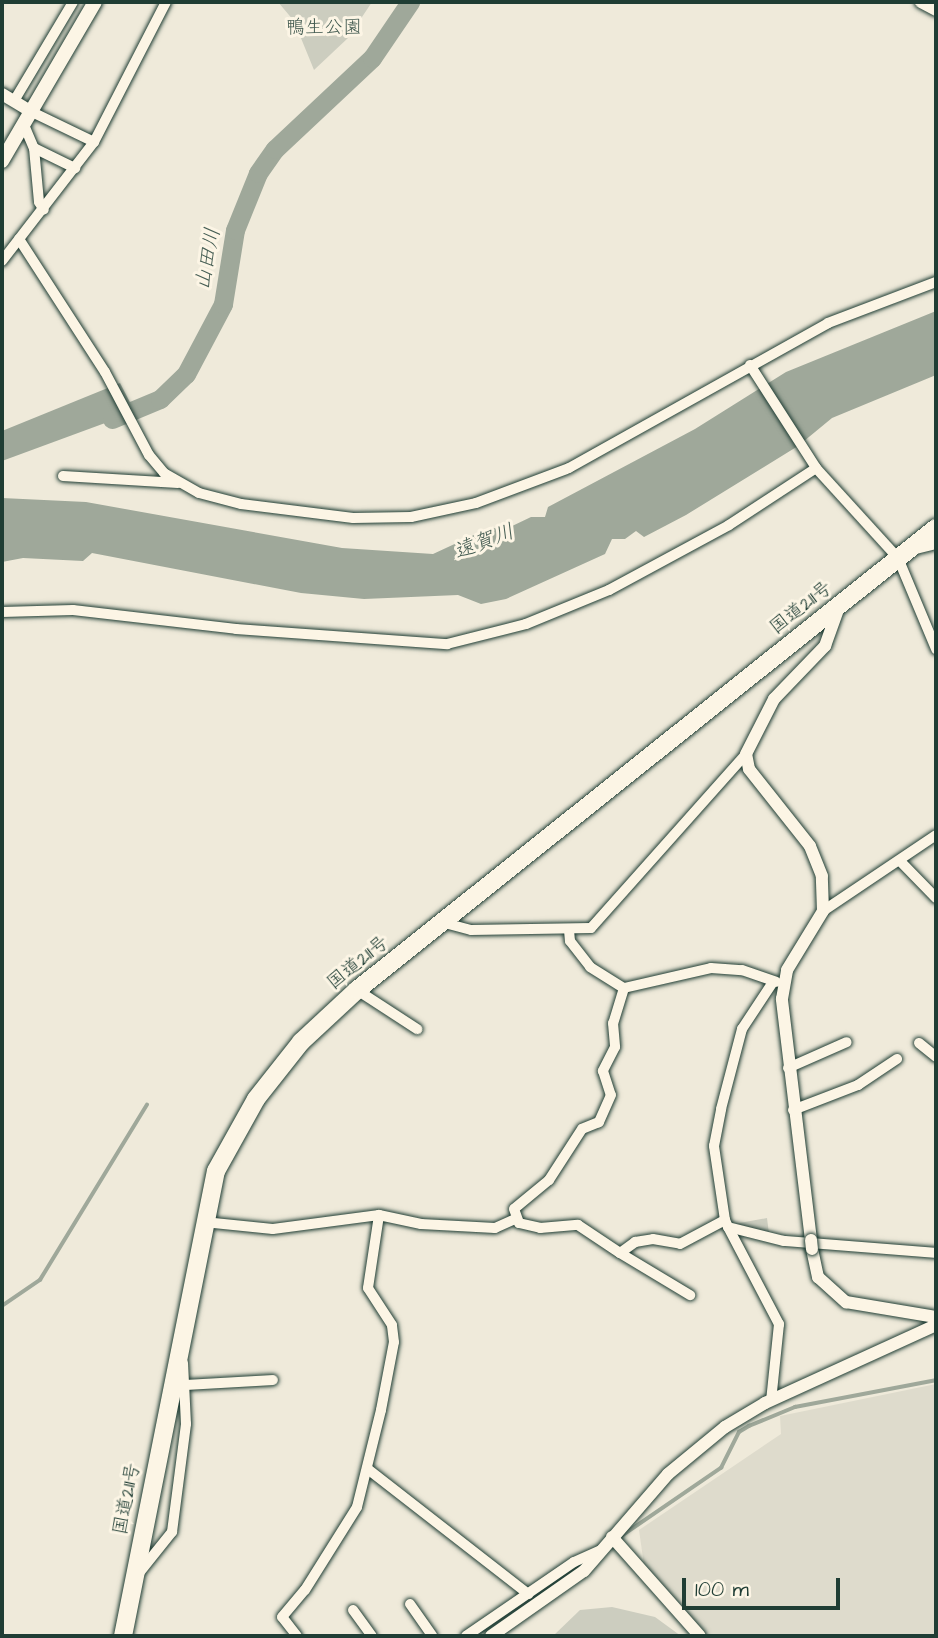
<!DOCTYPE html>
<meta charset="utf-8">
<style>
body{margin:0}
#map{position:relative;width:938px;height:1638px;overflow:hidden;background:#efeada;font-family:"Architects Daughter","Klee One",sans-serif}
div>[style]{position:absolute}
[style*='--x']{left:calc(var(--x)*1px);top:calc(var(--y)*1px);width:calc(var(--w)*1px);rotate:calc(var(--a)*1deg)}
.built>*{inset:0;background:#dedbcc}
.green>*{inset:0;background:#cccdbf}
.water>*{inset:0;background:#9fa89a}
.stream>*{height:3.5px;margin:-1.75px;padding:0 1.75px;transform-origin:1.75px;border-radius:1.75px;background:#9fa89a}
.river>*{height:19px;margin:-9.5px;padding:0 9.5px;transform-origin:9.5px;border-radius:9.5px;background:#9fa89a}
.roads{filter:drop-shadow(0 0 2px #1f3d34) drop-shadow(0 0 2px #1f3d34)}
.minor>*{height:10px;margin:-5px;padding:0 5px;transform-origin:5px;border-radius:5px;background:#fcf5e5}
.tertiary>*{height:12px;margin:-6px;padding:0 6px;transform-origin:6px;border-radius:6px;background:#fcf5e5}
.secondary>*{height:14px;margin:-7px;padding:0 7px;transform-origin:7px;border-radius:7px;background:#fcf5e5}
.trunk>*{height:18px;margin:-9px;padding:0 9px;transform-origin:9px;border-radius:9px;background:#fcf5e5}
.bridges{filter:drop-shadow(0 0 2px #1f3d34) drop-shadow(0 0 2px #1f3d34)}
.tertiary-bridge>*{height:12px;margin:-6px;padding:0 6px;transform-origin:6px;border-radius:6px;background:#fcf5e5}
span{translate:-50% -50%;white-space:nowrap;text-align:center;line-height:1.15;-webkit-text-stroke:6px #fcf5e5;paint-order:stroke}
.park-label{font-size:19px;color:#425a50}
.street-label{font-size:19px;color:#1f3d34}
.water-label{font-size:21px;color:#455d53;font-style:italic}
.frame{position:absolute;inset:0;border:4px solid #1f3d34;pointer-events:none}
.scale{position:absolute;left:682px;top:1578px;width:158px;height:32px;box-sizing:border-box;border:4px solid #1f3d34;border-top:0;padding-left:9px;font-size:21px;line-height:24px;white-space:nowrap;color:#1f3d34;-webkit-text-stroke:5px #fcf5e5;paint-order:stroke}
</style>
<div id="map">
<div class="built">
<i style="clip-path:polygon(936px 1384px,936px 1636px,706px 1636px,644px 1565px,639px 1530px,781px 1434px,780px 1416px)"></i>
</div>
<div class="green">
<i style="clip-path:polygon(278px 2px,372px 2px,348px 38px,314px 70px,294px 21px)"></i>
<i style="clip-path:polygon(767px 1218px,769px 1234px,734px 1224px)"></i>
<i style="clip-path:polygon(612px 1607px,655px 1617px,681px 1636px,553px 1636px,580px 1610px)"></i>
</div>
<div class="water">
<i style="clip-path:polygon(936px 311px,936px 375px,832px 418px,798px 446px,686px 515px,644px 537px,636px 531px,625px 539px,612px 539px,605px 554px,506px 599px,481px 604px,458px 595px,364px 599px,301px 593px,92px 553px,83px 561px,23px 558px,2px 562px,2px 498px,86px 502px,342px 548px,433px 554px,474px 535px,481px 539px,494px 528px,502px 531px,531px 517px,545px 517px,548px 507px,695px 429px,786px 372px)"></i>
<i style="clip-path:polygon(120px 383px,135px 412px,2px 461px,2px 431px)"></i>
</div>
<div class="stream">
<i style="--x:2;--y:1306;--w:46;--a:-34.4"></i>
<i style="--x:40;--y:1280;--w:205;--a:-58.6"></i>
<i style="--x:623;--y:1535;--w:119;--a:-34.4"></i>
<i style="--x:721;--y:1468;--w:40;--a:-63.4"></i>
<i style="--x:739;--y:1432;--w:12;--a:-31"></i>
<i style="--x:749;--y:1426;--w:50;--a:-22.4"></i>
<i style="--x:795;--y:1407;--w:144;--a:-10.8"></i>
<i style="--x:475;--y:1636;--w:116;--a:-34.1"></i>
</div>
<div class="river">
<i style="--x:112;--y:419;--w:52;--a:-22.6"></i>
<i style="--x:160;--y:399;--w:36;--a:-44"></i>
<i style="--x:186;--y:374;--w:79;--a:-62.1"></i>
<i style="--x:223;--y:304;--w:75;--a:-80.8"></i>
<i style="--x:235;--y:230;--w:61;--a:-68"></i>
<i style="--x:258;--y:173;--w:29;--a:-55"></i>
<i style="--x:275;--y:149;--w:133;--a:-43.2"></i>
<i style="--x:372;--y:58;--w:68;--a:-55.8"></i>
</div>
<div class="roads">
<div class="minor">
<i style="--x:14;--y:101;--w:115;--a:-59.2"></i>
<i style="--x:32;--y:112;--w:69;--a:25.8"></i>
<i style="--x:24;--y:125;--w:25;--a:67"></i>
<i style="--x:34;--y:148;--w:54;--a:84.7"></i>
<i style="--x:39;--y:202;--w:9;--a:58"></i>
<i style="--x:34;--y:148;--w:46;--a:26"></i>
<i style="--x:19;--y:239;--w:158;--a:57.1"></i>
<i style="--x:105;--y:372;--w:94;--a:62.1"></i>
<i style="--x:149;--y:455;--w:23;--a:50"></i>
<i style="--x:164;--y:473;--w:40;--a:29.7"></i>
<i style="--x:199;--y:493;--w:43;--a:14.7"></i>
<i style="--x:241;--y:504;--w:113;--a:7.1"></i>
<i style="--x:353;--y:518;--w:58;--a:-1"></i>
<i style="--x:411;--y:517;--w:66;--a:-12.2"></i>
<i style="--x:476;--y:503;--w:99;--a:-20.6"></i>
<i style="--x:569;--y:468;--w:297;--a:-29.2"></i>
<i style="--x:828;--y:323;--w:116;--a:-20.8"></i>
<i style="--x:2;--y:261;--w:150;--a:-52.3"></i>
<i style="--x:94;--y:142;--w:157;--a:-62.8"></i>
<i style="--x:750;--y:365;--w:122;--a:57.3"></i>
<i style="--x:816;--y:468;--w:122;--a:47.7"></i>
<i style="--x:898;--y:558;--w:99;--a:67.3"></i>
<i style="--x:63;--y:476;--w:115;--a:3.5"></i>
<i style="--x:916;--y:549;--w:21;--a:-14"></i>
<i style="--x:2;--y:612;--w:71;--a:-1.6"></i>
<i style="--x:73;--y:610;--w:164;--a:6.6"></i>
<i style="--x:236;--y:629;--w:212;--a:4.1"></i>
<i style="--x:447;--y:644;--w:81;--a:-14.2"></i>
<i style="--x:526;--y:624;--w:90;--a:-22.3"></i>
<i style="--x:609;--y:590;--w:136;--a:-28.4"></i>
<i style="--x:729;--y:525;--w:104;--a:-33.2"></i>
<i style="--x:900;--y:861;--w:52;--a:45.8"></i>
<i style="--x:823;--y:911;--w:136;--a:-33.9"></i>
<i style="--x:441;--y:922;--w:31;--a:15"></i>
<i style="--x:471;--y:930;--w:120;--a:-1"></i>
<i style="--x:591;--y:928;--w:233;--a:-48.3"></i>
<i style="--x:569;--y:930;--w:11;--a:85"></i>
<i style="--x:570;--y:941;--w:33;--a:52"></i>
<i style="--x:590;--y:967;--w:40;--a:32"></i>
<i style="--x:624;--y:988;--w:89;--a:-12.9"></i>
<i style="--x:711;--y:968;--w:31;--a:4"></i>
<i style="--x:742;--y:970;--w:36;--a:19"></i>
<i style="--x:624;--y:988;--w:37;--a:107"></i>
<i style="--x:613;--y:1023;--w:24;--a:85"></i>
<i style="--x:615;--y:1047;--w:27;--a:117"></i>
<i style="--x:603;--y:1071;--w:25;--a:72"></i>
<i style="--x:611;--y:1095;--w:30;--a:114"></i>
<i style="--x:599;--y:1122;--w:18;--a:158"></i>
<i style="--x:582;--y:1129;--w:61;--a:122.9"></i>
<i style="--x:549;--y:1180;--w:45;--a:140.4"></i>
<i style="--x:514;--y:1209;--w:15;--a:70"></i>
<i style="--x:519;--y:1223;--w:22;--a:13"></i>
<i style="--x:540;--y:1228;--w:38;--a:-5"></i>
<i style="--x:578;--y:1225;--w:50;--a:33.7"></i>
<i style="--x:620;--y:1253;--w:19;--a:-36"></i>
<i style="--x:635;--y:1242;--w:18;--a:-9"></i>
<i style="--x:653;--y:1239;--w:27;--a:10"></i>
<i style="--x:680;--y:1244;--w:51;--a:-28.1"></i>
<i style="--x:725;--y:1220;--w:8;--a:67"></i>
<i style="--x:728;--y:1227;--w:58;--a:14"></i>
<i style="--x:784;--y:1241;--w:152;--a:4.5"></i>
<i style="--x:357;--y:990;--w:72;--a:33"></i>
<i style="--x:919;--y:1043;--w:22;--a:39"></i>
<i style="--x:788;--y:1068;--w:64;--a:-23.8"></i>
<i style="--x:793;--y:1110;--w:70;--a:-21"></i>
<i style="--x:858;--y:1085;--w:47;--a:-33.7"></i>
<i style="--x:725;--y:1220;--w:75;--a:-98.5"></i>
<i style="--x:714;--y:1146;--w:38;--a:-79"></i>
<i style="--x:721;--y:1109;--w:83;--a:-75.3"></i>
<i style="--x:742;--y:1029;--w:56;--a:-56.6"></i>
<i style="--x:204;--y:1222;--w:69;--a:5.8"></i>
<i style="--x:273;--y:1229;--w:107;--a:-7.5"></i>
<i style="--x:379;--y:1215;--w:43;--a:12.1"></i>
<i style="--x:421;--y:1224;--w:74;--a:3.1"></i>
<i style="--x:495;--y:1228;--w:22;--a:-24"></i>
<i style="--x:728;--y:1227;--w:110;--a:62.3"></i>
<i style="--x:779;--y:1324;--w:77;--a:95.9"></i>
<i style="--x:620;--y:1253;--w:82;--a:31"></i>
<i style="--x:186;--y:1385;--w:87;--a:-3.3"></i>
<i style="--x:369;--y:1470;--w:202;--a:37.9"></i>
<i style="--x:139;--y:1573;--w:53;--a:-51.2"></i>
<i style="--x:172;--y:1532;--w:109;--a:-82.6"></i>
<i style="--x:186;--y:1424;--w:61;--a:-92.8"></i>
<i style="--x:410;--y:1604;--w:39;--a:55"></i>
<i style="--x:353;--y:1610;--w:32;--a:54"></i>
<i style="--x:297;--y:1636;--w:24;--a:-128"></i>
<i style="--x:282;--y:1617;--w:35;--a:-50"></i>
<i style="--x:305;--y:1590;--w:98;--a:-57.9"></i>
<i style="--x:357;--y:1507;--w:100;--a:-76.1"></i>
<i style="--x:381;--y:1410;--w:69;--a:-79.2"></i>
<i style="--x:394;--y:1342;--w:17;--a:-97"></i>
<i style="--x:392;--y:1325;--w:44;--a:-123"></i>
<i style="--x:368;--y:1288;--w:74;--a:-81.4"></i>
<i style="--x:466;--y:1636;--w:131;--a:-34.4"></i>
<i style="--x:574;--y:1562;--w:30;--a:-24"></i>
</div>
<div class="tertiary">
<i style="--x:921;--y:2;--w:17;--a:28"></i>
<i style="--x:2;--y:94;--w:35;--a:31"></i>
<i style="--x:811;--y:1240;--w:243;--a:-96.9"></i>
<i style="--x:782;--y:999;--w:29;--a:-80"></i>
<i style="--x:787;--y:970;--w:69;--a:-58.6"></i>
<i style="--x:823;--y:911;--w:35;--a:-92"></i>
<i style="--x:822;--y:876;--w:32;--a:-112"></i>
<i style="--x:810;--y:846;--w:98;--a:-128.4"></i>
<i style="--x:749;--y:769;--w:15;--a:-101"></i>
<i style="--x:746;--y:754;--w:62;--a:-63"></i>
<i style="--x:774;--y:699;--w:74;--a:-46.1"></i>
<i style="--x:825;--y:646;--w:45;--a:-70.3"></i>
<i style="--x:812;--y:1249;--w:29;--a:78"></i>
<i style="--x:818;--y:1277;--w:38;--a:42"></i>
<i style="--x:846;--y:1302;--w:91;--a:9.5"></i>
<i style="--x:612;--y:1537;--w:132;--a:48.4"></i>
<i style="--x:491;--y:1636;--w:113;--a:-35"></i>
<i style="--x:584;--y:1571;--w:128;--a:-49.1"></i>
<i style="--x:668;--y:1474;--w:74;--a:-39.5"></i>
<i style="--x:725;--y:1427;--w:47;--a:-31"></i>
<i style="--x:765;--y:1403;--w:188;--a:-24.5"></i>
</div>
<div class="secondary">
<i style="--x:2;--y:161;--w:184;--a:-59.7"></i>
</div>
<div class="trunk">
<i style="--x:123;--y:1636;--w:474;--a:-78.7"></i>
<i style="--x:216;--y:1171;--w:82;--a:-60.9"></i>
<i style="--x:256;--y:1099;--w:73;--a:-51.7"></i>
<i style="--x:301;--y:1042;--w:76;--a:-42.9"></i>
<i style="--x:357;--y:990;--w:741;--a:-38.59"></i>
</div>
</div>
<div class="bridges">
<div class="tertiary-bridge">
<i style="--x:811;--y:1240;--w:9;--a:84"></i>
</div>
</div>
<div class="park-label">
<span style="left:324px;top:28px">鴨生公園</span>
</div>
<div class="street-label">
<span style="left:801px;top:608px;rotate:-38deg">国道211号</span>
<span style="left:358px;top:963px;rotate:-39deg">国道211号</span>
<span style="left:127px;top:1499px;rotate:-79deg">国道211号</span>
</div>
<div class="water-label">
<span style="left:208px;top:259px;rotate:-80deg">山田川</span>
<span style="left:484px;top:542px;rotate:-21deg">遠賀川</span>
</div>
<div class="frame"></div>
<div class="scale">100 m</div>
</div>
